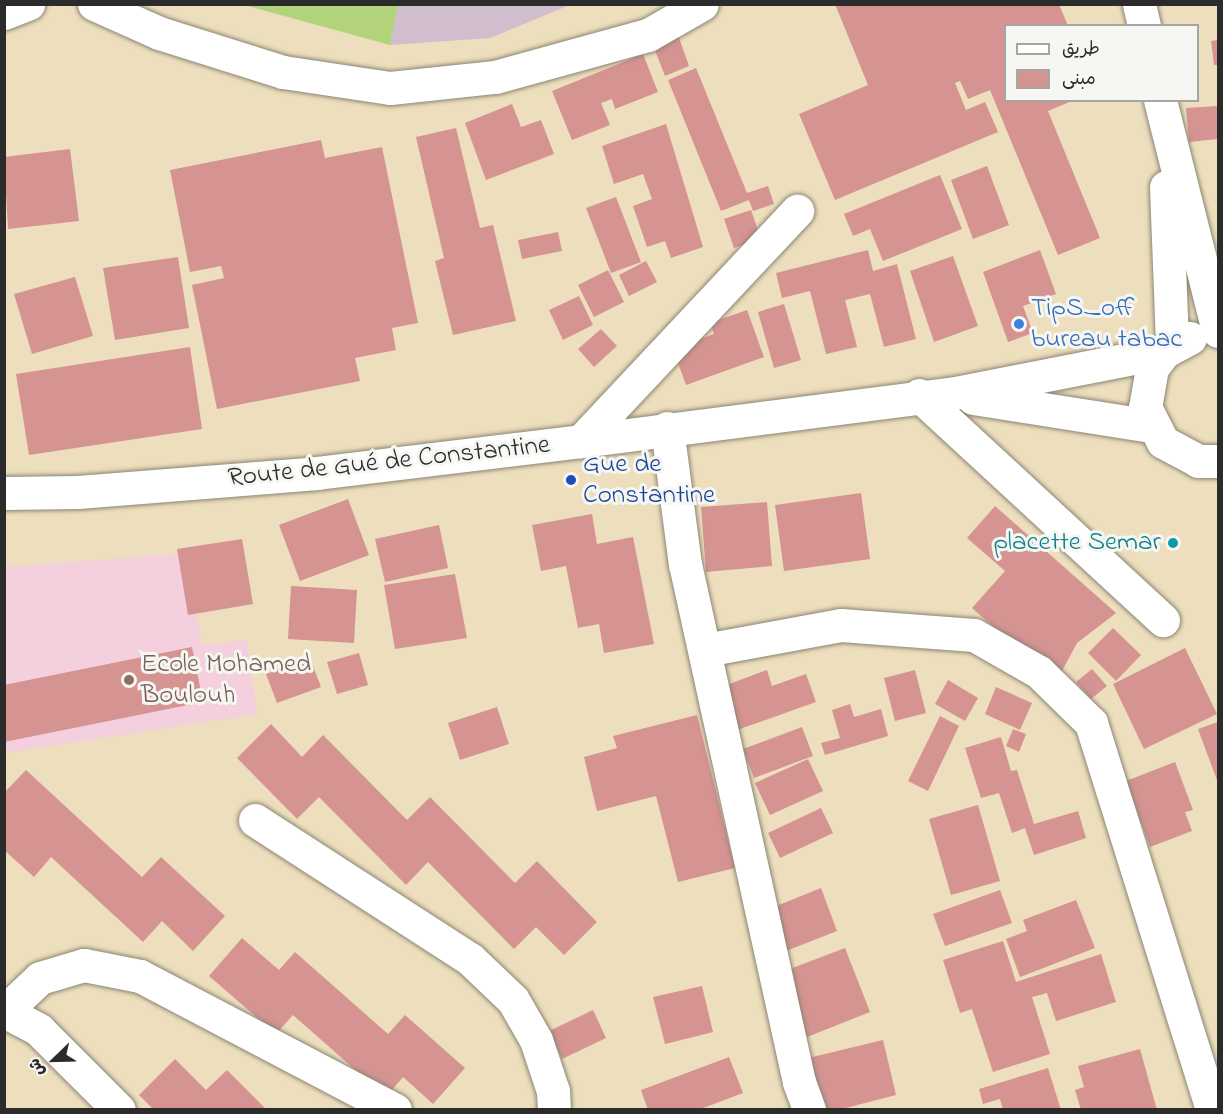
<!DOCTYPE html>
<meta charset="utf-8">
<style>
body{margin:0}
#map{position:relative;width:1223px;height:1114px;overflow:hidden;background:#eddfbd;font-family:"Indie Flower","Playpen Sans Arabic",sans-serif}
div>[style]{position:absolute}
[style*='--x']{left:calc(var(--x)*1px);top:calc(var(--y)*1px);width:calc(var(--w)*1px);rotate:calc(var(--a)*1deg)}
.built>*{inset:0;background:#f4cfde}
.industrial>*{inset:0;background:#d0bdce}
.green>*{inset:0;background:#b3d37b}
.building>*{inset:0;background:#d59392}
.roads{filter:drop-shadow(0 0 2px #8c8574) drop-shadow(0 0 2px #8c8574)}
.street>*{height:33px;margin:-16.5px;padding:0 16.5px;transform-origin:16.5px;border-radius:16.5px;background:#fff}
.secondary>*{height:33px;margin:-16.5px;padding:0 16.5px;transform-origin:16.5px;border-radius:16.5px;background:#fff}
.primary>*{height:33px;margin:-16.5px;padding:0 16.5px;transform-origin:16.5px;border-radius:16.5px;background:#fff}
.dots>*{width:16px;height:16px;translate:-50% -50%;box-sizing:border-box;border:3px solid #f6f6f2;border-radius:50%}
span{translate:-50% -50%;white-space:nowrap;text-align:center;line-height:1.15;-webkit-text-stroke:6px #f6f6f2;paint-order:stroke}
.shop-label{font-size:27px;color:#366cbe}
.left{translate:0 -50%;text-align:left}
.street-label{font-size:27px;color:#2b2b2b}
.transit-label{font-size:27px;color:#164399}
.culture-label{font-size:27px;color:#0d838f}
.right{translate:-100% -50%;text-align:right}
.education-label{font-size:27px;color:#785e54}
.frame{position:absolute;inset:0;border:6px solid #2b2b2b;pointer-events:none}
.legend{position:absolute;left:1004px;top:24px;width:195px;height:78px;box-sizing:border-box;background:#f6f6f2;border:2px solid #a5a5a2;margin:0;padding:8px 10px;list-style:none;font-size:18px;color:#2b2b2b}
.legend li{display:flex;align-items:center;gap:12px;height:30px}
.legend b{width:30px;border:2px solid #a5a5a2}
.north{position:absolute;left:24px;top:1030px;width:60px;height:60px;-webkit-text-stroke:4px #f6f6f2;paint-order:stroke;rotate:247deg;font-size:16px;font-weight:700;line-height:24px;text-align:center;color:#2b2b2b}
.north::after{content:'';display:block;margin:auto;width:21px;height:27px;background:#2b2b2b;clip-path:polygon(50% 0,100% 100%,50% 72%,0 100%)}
</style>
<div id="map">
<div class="built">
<i style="clip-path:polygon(188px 553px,202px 645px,247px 640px,257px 714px,5px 753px,5px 567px)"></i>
</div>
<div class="industrial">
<i style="clip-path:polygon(398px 5px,570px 5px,490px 38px,390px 45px)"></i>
</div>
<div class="green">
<i style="clip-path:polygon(244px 5px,398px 5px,390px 45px)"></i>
</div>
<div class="building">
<i style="clip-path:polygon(835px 4px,1059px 4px,1068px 26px,1006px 26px,1006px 100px,1074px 100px,1048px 111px,1100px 238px,1058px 255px,990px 90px,968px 99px,960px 81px,955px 83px,966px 110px,985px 102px,998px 132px,835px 200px,799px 114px,868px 85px)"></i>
<i style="clip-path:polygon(678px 35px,689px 66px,665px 76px,653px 45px)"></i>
<i style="clip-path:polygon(1218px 40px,1218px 65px,1214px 65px,1211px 41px)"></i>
<i style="clip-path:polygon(643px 54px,658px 92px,615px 109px,612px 99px,601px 103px,610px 125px,572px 140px,552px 91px)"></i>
<i style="clip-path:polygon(696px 68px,747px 193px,768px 186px,774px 204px,753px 211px,749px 200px,721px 211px,668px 80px)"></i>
<i style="clip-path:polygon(512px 104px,521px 127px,541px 120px,554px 154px,486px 180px,465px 123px)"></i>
<i style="clip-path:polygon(1218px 106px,1218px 139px,1189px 142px,1186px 108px)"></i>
<i style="clip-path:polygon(666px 124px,703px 247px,671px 258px,665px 241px,647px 247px,633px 206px,652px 199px,643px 174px,614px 184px,602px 146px)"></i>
<i style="clip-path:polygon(456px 128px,480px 228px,493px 225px,516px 321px,453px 335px,435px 261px,444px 258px,416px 137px)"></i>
<i style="clip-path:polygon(321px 140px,325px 158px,382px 147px,418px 323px,392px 328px,396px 350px,355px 358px,360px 381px,217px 409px,192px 285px,224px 278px,221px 266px,190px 272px,170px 170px)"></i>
<i style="clip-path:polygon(70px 149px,79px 221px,8px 229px,4px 157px)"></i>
<i style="clip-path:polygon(987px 166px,1009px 225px,973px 239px,951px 180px)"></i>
<i style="clip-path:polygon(940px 175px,962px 229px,883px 261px,870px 229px,853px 236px,844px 214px)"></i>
<i style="clip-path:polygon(616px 197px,641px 262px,611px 273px,586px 208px)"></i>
<i style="clip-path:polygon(751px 210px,761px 239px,734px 248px,724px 219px)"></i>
<i style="clip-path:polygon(558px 232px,562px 251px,522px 259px,518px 240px)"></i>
<i style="clip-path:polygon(868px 250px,873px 271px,897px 264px,916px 339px,884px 347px,870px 294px,845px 300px,857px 347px,826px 354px,810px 291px,782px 298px,776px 273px)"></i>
<i style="clip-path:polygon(1040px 250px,1056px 294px,1023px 306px,1033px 333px,1008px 342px,983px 272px)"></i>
<i style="clip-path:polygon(953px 256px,978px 326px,934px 342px,910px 271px)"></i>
<i style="clip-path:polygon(178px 257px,189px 328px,115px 340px,103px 268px)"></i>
<i style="clip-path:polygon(646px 261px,657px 282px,629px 296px,619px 275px)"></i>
<i style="clip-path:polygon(608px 270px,624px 302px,594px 317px,578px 285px)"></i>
<i style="clip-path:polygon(75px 277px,93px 336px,32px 354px,14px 294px)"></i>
<i style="clip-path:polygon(579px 296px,593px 325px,563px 340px,549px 310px)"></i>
<i style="clip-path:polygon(784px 304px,801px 360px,774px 368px,758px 312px)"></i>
<i style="clip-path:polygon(747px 310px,764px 357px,686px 385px,673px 349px,714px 334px,710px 323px)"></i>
<i style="clip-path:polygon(601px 329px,617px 346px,594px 367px,578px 349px)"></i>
<i style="clip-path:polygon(190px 347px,202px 429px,29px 455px,16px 374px)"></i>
<i style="clip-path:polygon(861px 493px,870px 559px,784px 571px,775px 505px)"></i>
<i style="clip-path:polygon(348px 499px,369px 555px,300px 581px,279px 525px)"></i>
<i style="clip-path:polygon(767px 502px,772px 566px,706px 572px,701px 507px)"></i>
<i style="clip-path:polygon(995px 506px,1116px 613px,1077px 643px,1056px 682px,972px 608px,1005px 571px,967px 538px)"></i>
<i style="clip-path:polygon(592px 514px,597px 544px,633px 537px,654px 644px,604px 653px,599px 624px,578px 628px,566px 566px,541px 571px,532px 525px)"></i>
<i style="clip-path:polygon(439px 525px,448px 568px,385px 582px,375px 539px)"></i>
<i style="clip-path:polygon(242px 539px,253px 604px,188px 615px,177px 549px)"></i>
<i style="clip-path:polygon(455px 574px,467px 638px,395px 649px,384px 585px)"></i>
<i style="clip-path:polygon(291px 586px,357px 590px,354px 643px,288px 639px)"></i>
<i style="clip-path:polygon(1113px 628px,1141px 655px,1116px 681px,1088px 653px)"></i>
<i style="clip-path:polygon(192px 647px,203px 702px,4px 742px,4px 685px)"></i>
<i style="clip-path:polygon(1185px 648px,1217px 714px,1144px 749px,1113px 684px)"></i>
<i style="clip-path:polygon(359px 653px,368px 685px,337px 694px,327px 662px)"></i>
<i style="clip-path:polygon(310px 658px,321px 687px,277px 703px,266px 674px)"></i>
<i style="clip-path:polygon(1092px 669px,1107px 686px,1091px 699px,1076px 682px)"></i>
<i style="clip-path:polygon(767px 670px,772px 686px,806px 674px,816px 702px,737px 730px,721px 687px)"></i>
<i style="clip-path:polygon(915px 670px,926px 713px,895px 721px,884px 678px)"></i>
<i style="clip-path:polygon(948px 680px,978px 698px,965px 721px,935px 704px)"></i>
<i style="clip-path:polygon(996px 687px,1032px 703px,1020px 730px,985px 714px)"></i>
<i style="clip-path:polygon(850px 704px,854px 717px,881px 709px,888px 736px,825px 755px,821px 743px,840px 738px,832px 710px)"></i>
<i style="clip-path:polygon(497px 707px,509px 744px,460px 760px,448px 723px)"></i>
<i style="clip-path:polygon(697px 715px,735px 868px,678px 882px,656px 796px,597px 811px,584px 757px,617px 748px,613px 736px)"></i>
<i style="clip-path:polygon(940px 716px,959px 726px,928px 791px,908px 781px)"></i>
<i style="clip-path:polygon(1218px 722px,1218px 783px,1198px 729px)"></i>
<i style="clip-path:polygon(271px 724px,302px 757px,323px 735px,407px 820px,430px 797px,515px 883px,537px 861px,597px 922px,564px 955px,536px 927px,514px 949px,428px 862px,406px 885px,319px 797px,297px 819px,237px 758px)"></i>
<i style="clip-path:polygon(802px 727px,813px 756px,754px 778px,743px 749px)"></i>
<i style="clip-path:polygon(1013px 729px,1026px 734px,1019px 752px,1006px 746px)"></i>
<i style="clip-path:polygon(1001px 737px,1011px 771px,1017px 770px,1034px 824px,1078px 811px,1086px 838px,1034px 855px,1025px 828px,1012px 833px,999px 793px,981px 798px,965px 748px)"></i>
<i style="clip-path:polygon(808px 759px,823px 791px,770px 815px,755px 783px)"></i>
<i style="clip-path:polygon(1175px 762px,1193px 810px,1185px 812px,1192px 831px,1150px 847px,1126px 781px)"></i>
<i style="clip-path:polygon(26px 770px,142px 877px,161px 857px,225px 916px,193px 951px,162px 921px,143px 942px,51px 857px,34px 877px,4px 850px,4px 793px)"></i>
<i style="clip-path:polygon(978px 805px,1000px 881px,951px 895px,929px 819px)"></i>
<i style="clip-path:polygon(821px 808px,833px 833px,780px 858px,768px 833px)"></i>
<i style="clip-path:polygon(821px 888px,837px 931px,781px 953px,764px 911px)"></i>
<i style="clip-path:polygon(1000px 890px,1012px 923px,945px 946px,933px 914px)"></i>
<i style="clip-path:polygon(1076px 900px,1095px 948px,1020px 977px,1006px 939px,1027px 931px,1023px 920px)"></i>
<i style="clip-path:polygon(242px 938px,279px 970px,295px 952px,388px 1034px,405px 1015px,465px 1068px,433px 1104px,403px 1077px,386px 1097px,293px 1015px,276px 1034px,209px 976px)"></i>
<i style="clip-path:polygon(1003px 941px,1016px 982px,1101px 954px,1116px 1002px,1056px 1021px,1047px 993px,1032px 997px,1050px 1054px,993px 1072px,972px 1009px,960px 1013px,943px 960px)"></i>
<i style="clip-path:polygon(845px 948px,870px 1012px,807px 1037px,782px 972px)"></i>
<i style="clip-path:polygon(702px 986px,713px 1032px,665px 1044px,653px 997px)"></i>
<i style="clip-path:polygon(593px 1010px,606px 1038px,562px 1059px,549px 1031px)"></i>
<i style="clip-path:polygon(883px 1040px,896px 1095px,838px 1110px,816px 1110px,804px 1059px)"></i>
<i style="clip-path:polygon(1140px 1049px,1157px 1110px,1081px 1110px,1075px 1090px,1084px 1087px,1078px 1066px)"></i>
<i style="clip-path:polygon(729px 1057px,743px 1093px,698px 1110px,648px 1110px,641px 1090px)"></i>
<i style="clip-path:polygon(175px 1059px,206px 1090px,227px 1070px,267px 1110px,154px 1110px,139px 1095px)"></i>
<i style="clip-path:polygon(1048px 1068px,1061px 1110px,1003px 1110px,1000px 1099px,983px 1104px,979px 1089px)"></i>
</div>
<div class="roads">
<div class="street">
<i style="--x:94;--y:4;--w:71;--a:24"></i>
<i style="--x:159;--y:33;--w:130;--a:17.5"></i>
<i style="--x:283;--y:72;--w:108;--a:8.5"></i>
<i style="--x:390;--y:88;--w:106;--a:-6"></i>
<i style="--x:495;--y:77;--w:159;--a:-15.4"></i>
<i style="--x:648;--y:35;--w:62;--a:-29.9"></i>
<i style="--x:4;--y:13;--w:26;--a:-21"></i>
<i style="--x:919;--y:395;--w:332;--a:42.7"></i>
<i style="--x:667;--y:428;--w:137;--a:82.5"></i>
<i style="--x:685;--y:564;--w:530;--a:77.59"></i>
<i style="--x:799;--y:1082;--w:30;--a:70"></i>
<i style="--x:581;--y:441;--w:316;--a:-46.8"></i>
<i style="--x:705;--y:650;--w:138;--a:-10.4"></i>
<i style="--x:841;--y:625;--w:133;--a:4.3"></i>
<i style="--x:974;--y:635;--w:75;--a:29.6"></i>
<i style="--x:1039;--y:672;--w:73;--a:44.4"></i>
<i style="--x:1091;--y:723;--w:405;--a:72.6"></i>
<i style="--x:255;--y:820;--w:256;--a:32.9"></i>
<i style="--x:470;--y:959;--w:59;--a:43.6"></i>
<i style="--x:513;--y:1000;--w:46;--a:60.1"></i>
<i style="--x:536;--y:1040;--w:54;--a:71.6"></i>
<i style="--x:553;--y:1091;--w:19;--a:87"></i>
<i style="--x:4;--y:1011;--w:40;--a:28"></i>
<i style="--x:39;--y:1030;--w:113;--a:45"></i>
<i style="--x:5;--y:1011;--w:48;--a:-43.3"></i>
<i style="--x:40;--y:978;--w:46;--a:-16.5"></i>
<i style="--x:84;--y:965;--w:57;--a:11.1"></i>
<i style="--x:140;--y:976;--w:288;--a:27.7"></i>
</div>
<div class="secondary">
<i style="--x:973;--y:398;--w:180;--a:8.9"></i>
<i style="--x:4;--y:493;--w:74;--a:-0.8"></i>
<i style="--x:78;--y:492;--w:240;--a:-4.5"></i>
<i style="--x:317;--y:473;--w:266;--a:-6.9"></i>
<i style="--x:581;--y:441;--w:372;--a:-7.3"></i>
<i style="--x:950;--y:394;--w:218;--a:-11.1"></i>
</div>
<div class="primary">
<i style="--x:1139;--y:4;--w:23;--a:77"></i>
<i style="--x:1160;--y:100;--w:238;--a:75.9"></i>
<i style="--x:1166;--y:187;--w:159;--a:87.8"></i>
<i style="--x:1190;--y:338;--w:30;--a:152"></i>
<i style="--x:1164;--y:352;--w:20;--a:127"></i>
<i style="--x:1152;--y:368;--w:40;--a:100"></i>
<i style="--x:1145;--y:407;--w:39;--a:63"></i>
<i style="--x:1163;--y:442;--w:40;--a:28"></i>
<i style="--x:1198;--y:461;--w:20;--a:0"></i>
</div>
</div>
<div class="dots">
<i style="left:1019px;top:324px;background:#3f7fe0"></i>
<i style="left:571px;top:480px;background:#1a4fb4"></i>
<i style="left:1173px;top:543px;background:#0f9aa8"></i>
<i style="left:129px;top:680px;background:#8d6e63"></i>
</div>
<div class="shop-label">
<span class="left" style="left:1031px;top:324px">TipS_off<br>bureau tabac</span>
</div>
<div class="street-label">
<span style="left:389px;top:462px;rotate:-6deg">Route de Gué de Constantine</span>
</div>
<div class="transit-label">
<span class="left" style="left:583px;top:480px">Gue de<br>Constantine</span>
</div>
<div class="culture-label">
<span class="right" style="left:1161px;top:543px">placette Semar</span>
</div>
<div class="education-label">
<span class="left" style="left:141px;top:680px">Ecole Mohamed<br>Boulouh</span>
</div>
<div class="frame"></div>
<ul class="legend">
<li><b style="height:8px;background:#fff"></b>طريق</li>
<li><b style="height:16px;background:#d59392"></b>مبنى</li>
</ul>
<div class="north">ش</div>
</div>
